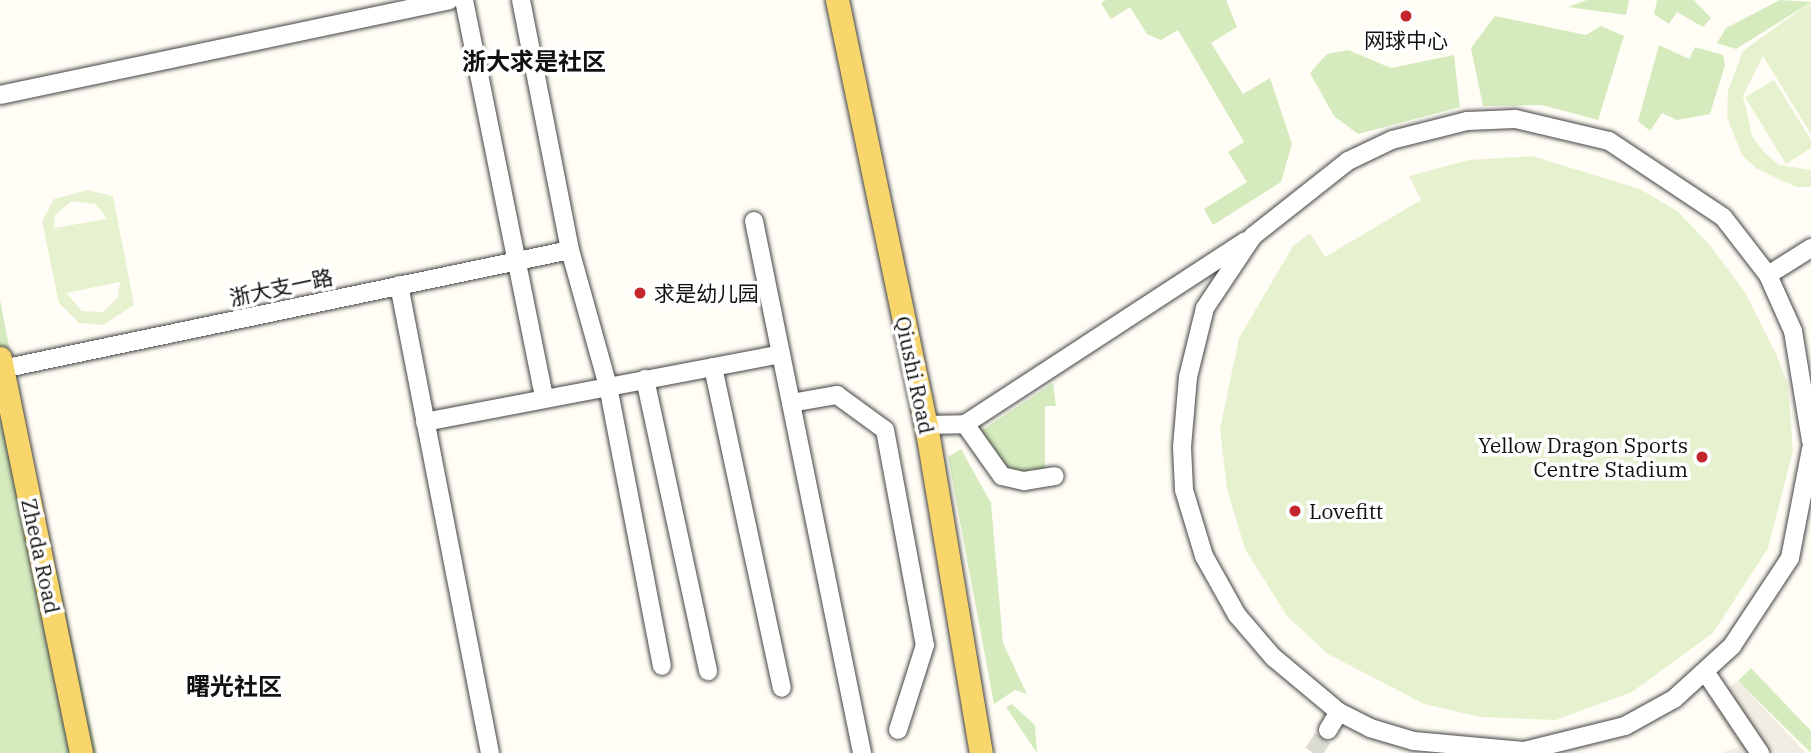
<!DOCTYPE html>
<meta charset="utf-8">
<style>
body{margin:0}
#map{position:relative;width:1811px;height:753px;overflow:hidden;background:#fffdf5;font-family:"IBM Plex Serif","Noto Sans SC",serif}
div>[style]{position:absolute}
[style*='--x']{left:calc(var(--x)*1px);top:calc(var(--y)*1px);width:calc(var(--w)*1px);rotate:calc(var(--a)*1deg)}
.green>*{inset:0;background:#d5ebbd}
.pitch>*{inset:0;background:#e6f2cf}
.plaza>*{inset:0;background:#f1ede2}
.minor-tunnel>*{height:18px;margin-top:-9px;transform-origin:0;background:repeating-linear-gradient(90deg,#dbdad3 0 18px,transparent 0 27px)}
.roads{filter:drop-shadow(0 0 2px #444) drop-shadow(0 0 2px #444)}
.minor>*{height:18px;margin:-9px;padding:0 9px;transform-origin:9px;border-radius:9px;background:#fff}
.major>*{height:23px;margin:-11.5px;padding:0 11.5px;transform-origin:11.5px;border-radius:11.5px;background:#f9d66b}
.dots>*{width:19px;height:19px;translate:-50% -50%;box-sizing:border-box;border:4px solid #fff;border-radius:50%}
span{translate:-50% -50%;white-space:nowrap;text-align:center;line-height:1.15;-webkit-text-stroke:7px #fff;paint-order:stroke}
.poi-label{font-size:21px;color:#111}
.left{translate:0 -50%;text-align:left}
.right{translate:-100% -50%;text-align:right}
.street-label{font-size:21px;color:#111}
.quarter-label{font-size:24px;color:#111;font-weight:700}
</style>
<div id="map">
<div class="green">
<i style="clip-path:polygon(1106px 0,1226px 0,1237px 27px,1211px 43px,1243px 94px,1270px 78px,1292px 144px,1281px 182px,1213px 225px,1204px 209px,1247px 182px,1228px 152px,1244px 142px,1178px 30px,1161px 40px,1147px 34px,1130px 7px,1111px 19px,1101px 3px)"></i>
<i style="clip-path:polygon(1587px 0,1629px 0,1626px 15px,1568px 7px)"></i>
<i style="clip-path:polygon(1657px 0,1694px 0,1711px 18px,1703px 27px,1677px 12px,1669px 24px,1654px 14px)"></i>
<i style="clip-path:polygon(1780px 0,1811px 2px,1736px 49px,1717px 43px,1726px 28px)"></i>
<i style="clip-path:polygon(1495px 16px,1586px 35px,1601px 26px,1624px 36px,1598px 120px,1542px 105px,1483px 106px,1471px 48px)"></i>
<i style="clip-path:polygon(1659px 45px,1689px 59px,1695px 47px,1723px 55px,1725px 65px,1710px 114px,1677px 120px,1662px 113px,1650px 131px,1638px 121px)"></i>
<i style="clip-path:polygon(1348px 50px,1391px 68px,1454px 55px,1460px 107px,1358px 134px,1334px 116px,1310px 73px,1327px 54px)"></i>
<i style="clip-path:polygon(0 300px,20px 403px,97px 753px,0 753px)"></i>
<i style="clip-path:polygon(1053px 383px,1056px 406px,1045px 406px,1045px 472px,1012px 472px,978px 433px)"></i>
<i style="clip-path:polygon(961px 449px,991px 503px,1003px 643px,1027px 694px,1015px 690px,994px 704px,948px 457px)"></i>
<i style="clip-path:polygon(1751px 668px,1811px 731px,1811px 753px,1738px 681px)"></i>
<i style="clip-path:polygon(1012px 704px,1035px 725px,1037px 753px,1006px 707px)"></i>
</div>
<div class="pitch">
<i style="clip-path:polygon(1811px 2px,1811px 134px,1763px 56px,1743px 96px,1752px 136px,1764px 152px,1779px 165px,1811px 170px,1811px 187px,1796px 187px,1757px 169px,1742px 155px,1727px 117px,1728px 91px,1743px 51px)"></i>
<i style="clip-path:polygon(1774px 80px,1811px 140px,1811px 148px,1786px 164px,1745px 97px)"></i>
<i style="clip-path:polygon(1532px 156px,1640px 189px,1677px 211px,1708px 243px,1745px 292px,1776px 354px,1788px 385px,1793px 451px,1768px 548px,1713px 633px,1632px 692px,1556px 720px,1480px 717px,1424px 704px,1328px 654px,1287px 616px,1245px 549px,1227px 489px,1220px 429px,1239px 338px,1293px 246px,1310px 233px,1325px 257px,1421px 200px,1409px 176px,1469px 160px)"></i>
<i style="clip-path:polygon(evenodd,87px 190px,113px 196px,134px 305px,103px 325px,79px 323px,59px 303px,42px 221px,54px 199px,87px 190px,72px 201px,96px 204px,107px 219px,54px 228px,55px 215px,72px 201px,87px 190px,120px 282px,118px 297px,103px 312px,82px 311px,66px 293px,120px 282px)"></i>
</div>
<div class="plaza">
<i style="clip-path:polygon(1738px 681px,1806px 753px,1721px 753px,1739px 747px,1710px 701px)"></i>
</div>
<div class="minor-tunnel">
<i style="--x:1313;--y:753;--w:27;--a:-57"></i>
</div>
<div class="roads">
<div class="minor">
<i style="--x:464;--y:0;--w:406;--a:78.6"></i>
<i style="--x:521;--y:0;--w:255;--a:78.9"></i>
<i style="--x:570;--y:250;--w:141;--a:74.4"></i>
<i style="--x:608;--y:386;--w:285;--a:79.1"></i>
<i style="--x:0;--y:95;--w:459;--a:-11.9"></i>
<i style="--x:754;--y:221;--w:543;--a:78.52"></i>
<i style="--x:1768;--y:275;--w:51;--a:-32.1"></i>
<i style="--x:399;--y:285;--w:477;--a:79"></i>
<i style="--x:713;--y:367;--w:328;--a:77.9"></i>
<i style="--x:2;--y:369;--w:580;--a:-11.83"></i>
<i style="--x:645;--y:379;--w:299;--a:77.8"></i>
<i style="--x:791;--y:403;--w:47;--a:-9.9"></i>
<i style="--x:837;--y:395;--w:59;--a:36.1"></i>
<i style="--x:885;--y:430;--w:219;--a:79.5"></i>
<i style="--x:925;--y:645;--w:89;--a:107.6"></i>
<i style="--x:425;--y:422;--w:362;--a:-10.8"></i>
<i style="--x:965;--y:424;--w:64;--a:54.6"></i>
<i style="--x:1002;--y:476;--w:23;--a:13"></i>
<i style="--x:1024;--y:481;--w:31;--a:-9"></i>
<i style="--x:926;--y:425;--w:39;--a:-1"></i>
<i style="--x:965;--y:424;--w:335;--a:-33.1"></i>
<i style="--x:1811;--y:441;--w:111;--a:-99.3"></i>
<i style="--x:1793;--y:331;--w:61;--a:-114.1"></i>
<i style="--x:1768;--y:275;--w:73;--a:-127.8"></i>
<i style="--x:1723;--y:217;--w:137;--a:-146.3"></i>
<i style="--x:1609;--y:141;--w:97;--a:-166.8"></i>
<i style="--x:1515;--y:119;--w:48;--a:177.6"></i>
<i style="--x:1467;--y:121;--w:77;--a:165.8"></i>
<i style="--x:1392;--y:140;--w:49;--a:154.5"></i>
<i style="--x:1348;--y:161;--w:121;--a:141.7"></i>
<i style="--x:1253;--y:236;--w:87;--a:123.7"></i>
<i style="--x:1205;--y:308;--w:71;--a:103.8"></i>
<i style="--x:1188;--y:377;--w:70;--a:94.9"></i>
<i style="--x:1182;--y:447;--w:43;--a:87.3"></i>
<i style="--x:1184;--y:490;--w:69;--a:73.1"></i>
<i style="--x:1204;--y:556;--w:68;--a:60.8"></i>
<i style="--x:1237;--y:615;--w:55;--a:49.4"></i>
<i style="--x:1273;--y:657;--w:86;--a:39.8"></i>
<i style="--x:1339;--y:712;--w:35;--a:27"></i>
<i style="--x:1370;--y:728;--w:46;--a:16.5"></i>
<i style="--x:1414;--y:741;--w:110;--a:5.2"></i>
<i style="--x:1524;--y:751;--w:104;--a:-13.9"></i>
<i style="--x:1625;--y:726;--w:56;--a:-28.9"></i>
<i style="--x:1674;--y:699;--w:79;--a:-42.4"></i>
<i style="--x:1732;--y:646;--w:105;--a:-56.6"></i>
<i style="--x:1790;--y:558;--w:111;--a:-79.1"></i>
<i style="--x:1706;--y:673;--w:97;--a:56"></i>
<i style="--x:1328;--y:730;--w:21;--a:-59"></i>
</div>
<div class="major">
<i style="--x:837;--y:0;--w:434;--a:78.2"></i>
<i style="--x:926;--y:425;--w:333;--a:80.5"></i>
<i style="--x:0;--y:358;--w:403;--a:78.4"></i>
</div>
</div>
<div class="dots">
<i style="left:1406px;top:16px;background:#c4262e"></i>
<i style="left:640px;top:293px;background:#c4262e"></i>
<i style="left:1702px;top:457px;background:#c4262e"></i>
<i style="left:1295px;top:511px;background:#c4262e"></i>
</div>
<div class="poi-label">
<span style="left:1406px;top:40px">网球中心</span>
<span class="left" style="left:654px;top:293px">求是幼儿园</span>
<span class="right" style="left:1688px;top:457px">Yellow Dragon Sports<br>Centre Stadium</span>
<span class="left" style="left:1309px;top:511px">Lovefitt</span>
</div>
<div class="street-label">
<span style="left:281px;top:287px;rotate:-12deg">浙大支一路</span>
<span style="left:915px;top:375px;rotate:78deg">Qiushi Road</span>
<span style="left:41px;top:556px;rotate:78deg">Zheda Road</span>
</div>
<div class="quarter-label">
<span style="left:534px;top:62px">浙大求是社区</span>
<span style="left:234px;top:687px">曙光社区</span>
</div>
</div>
